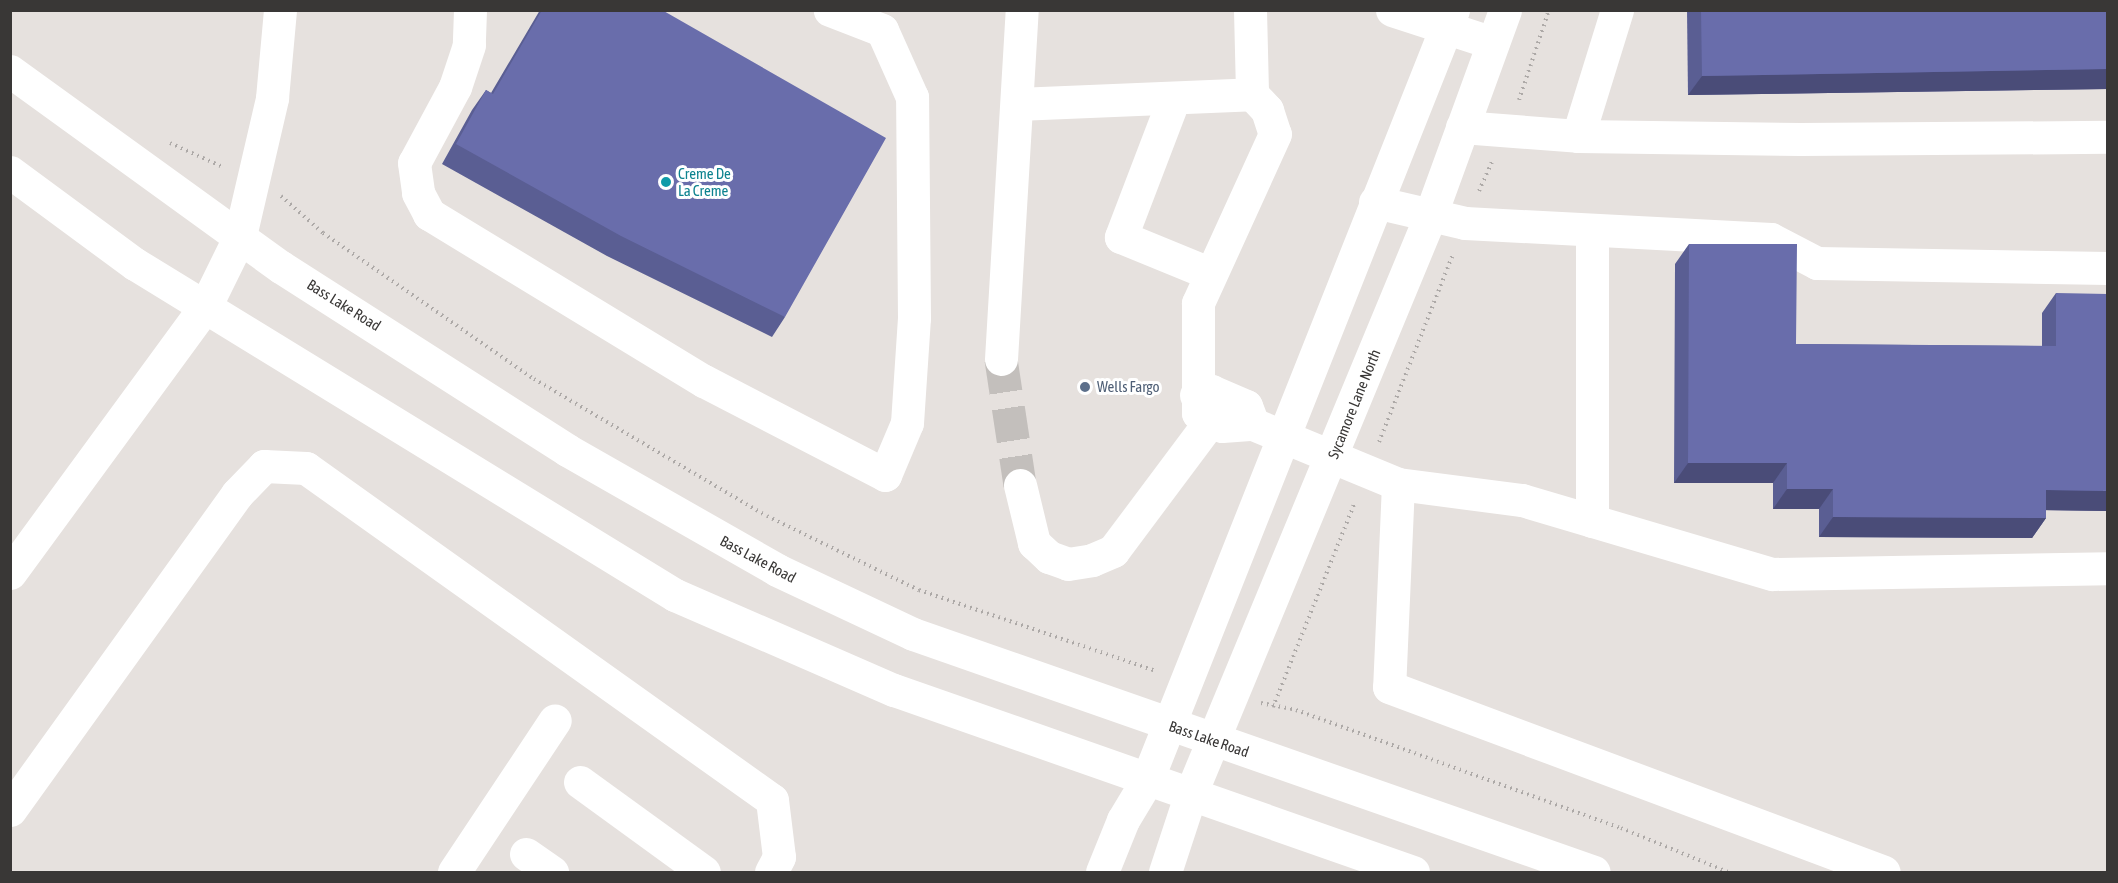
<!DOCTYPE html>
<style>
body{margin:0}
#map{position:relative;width:2118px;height:883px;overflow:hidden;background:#e6e1de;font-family:"Asap Condensed",sans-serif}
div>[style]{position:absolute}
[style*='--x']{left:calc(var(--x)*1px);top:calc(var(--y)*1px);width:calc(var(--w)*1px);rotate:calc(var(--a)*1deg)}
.minor-tunnel>*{height:33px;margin-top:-16.5px;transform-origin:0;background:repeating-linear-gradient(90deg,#c3bfbc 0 33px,transparent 0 49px)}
.path>*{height:4px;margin-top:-2px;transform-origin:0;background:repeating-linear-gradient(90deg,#ada9a7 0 1.5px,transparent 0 6px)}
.minor>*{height:33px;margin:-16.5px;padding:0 16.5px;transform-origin:16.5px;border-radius:16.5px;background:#fff}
.major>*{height:33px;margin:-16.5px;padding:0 16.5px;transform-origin:16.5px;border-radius:16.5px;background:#fff}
.highway>*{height:33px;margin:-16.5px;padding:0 16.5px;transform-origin:16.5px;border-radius:16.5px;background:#fff}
.wall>*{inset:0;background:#5a5e93}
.shaded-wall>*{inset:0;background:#4a4c78}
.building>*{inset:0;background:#696dab}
.dots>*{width:16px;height:16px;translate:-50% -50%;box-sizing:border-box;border:3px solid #fff;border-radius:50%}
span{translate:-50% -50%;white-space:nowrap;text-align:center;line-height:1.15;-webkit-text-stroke:6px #fff;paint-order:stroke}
.culture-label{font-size:15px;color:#0d838f}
.left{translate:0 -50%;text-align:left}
.street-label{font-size:15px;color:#393736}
.service-label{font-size:15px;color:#4e5e75}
.frame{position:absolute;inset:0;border:12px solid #393736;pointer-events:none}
</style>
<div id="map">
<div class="minor-tunnel">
<i style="--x:1001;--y:359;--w:127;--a:81.4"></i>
</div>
<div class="path">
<i style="--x:1519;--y:100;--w:95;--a:-71.6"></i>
<i style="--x:170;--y:143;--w:58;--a:24.4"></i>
<i style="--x:1479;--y:191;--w:32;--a:-66"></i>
<i style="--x:281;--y:196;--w:56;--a:41.4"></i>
<i style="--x:323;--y:233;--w:257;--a:34.7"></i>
<i style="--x:534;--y:379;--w:270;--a:30.5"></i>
<i style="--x:767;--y:516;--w:169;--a:26"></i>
<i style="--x:919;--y:590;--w:250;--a:18.9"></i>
<i style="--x:1379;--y:442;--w:202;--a:-68.5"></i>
<i style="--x:1261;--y:703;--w:36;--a:11"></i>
<i style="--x:1296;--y:710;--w:346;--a:20"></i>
<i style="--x:1621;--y:828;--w:116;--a:22.4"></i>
<i style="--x:1273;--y:707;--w:221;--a:-68.2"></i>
</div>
<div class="minor">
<i style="--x:470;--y:10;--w:35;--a:92"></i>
<i style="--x:469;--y:45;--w:44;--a:108.4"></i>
<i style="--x:455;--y:87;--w:86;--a:118.3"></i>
<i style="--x:414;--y:163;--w:30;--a:82"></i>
<i style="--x:418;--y:193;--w:24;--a:62"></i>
<i style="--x:429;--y:214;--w:322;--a:31.3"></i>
<i style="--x:704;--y:381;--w:204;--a:27.4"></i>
<i style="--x:885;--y:475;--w:56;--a:-67.1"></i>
<i style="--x:907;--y:423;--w:105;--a:-86.2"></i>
<i style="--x:914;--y:318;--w:221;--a:-90.5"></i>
<i style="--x:912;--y:97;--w:73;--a:-114.1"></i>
<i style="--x:882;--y:30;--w:56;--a:-159"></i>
<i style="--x:1250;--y:10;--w:84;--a:88.6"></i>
<i style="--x:1252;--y:94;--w:22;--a:47"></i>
<i style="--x:1267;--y:110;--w:25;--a:72"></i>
<i style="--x:1275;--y:134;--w:186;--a:114.5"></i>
<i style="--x:1198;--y:303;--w:110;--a:90"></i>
<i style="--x:1198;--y:413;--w:27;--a:28"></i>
<i style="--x:1222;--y:426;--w:31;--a:-4"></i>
<i style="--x:1253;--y:424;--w:157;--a:22.5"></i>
<i style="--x:1398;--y:484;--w:125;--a:7.4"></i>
<i style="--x:1522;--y:500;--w:261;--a:16.5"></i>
<i style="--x:1772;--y:574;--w:336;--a:-1"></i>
<i style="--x:1392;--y:10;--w:106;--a:18.1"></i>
<i style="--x:1174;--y:98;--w:149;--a:110.9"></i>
<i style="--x:1121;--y:237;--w:97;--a:22.3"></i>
<i style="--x:1017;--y:104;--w:235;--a:-2.4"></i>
<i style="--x:1462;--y:127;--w:116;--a:4.4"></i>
<i style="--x:1578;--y:136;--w:222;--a:0.8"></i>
<i style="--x:1800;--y:139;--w:308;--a:-0.4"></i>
<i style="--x:1578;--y:136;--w:132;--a:-72.8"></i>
<i style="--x:1375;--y:202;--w:92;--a:13.1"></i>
<i style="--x:1465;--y:223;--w:306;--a:3"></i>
<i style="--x:1771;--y:239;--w:52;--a:27.6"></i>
<i style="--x:1817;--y:263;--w:291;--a:1"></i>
<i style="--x:1001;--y:359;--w:350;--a:-86.6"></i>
<i style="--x:1196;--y:395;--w:16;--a:-15"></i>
<i style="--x:1211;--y:391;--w:38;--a:23"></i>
<i style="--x:1246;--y:406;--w:19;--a:69"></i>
<i style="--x:1398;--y:484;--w:203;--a:92.5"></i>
<i style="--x:1389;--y:687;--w:528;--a:20.49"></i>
<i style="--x:1020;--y:485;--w:60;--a:76.4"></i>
<i style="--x:1034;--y:543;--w:21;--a:43"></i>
<i style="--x:1049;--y:557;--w:20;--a:20"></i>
<i style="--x:1068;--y:564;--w:24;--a:-9"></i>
<i style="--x:1092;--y:560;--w:23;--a:-23"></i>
<i style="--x:1113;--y:551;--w:164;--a:-53.2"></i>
<i style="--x:1592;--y:521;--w:290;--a:-90"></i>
<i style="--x:580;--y:782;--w:153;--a:36"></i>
<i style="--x:10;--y:810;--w:389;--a:-54.3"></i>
<i style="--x:237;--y:494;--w:39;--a:-46"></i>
<i style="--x:264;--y:466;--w:42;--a:2.7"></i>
<i style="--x:306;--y:468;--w:572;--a:35.47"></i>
<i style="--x:772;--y:800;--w:57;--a:83"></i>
<i style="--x:779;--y:857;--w:17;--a:118"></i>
<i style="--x:526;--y:854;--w:32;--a:35"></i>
<i style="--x:454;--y:872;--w:182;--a:-56.4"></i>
<i style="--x:1102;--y:872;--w:56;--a:-68"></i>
<i style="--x:1123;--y:820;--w:47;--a:-59"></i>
<i style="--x:1147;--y:780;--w:829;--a:-68.33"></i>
<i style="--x:1165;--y:872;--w:83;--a:-71.8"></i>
<i style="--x:1191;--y:793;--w:621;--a:-67.48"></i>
<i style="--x:1429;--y:219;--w:222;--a:-70"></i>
</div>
<div class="major">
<i style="--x:10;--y:71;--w:334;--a:35.9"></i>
<i style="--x:281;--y:267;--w:340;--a:32.6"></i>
<i style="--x:567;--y:450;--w:242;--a:29.7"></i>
<i style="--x:777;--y:570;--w:150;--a:25.2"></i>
<i style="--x:913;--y:634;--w:721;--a:19.26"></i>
<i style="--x:10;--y:172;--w:155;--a:36.4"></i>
<i style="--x:135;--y:264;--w:633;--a:31.51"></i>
<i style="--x:675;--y:595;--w:239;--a:23.5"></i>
<i style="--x:894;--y:690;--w:550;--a:19.32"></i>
</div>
<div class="highway">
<i style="--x:10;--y:573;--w:330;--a:-53.8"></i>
<i style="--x:205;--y:307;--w:79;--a:-63.8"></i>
<i style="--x:240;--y:236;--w:142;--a:-76.9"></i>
<i style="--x:272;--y:98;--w:88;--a:-84.8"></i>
</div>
<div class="wall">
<i style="clip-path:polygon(540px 10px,662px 10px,785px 317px,772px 337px,607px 256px,442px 164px,472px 110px,486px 90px,491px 93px)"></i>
<i style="clip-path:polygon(1687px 10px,2108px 10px,2108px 89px,1688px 95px)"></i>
<i style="clip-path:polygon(1689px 244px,1796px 344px,2042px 346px,2042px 313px,2056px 293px,2108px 511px,2046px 510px,2046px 518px,2032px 538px,1819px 537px,1819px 509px,1773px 509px,1773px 483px,1674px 483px,1675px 264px)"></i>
</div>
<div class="shaded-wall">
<i style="clip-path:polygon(2108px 69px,2108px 89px,1688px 95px,1702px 76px)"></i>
<i style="clip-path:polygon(1688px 463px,1787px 463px,1773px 483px,1674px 483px)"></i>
<i style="clip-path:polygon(1787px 489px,1833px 489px,1819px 509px,1773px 509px)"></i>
<i style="clip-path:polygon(2046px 490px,2108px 491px,2108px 511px,2032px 510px)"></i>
<i style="clip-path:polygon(1833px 517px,2046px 518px,2032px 538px,1819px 537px)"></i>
</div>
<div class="building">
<i style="clip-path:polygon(542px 10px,662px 10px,886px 138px,785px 317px,621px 236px,456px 144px,486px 90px,493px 94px)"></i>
<i style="clip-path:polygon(1701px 10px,2108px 10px,2108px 69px,1702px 76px)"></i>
<i style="clip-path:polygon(1689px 244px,1797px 244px,1796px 344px,2056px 346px,2056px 293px,2108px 294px,2108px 491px,2046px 490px,2046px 518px,1833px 517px,1833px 489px,1787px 489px,1787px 463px,1688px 463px)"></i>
</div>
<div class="dots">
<i style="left:666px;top:182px;background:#0f9aa8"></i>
<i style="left:1085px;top:387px;background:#5c6f8a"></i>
</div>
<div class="culture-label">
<span class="left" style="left:678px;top:182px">Creme De<br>La Creme</span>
</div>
<div class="street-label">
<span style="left:344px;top:305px;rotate:32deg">Bass Lake Road</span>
<span style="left:1354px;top:404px;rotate:-68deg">Sycamore Lane North</span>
<span style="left:758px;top:559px;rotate:28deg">Bass Lake Road</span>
<span style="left:1209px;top:739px;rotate:19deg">Bass Lake Road</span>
</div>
<div class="service-label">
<span class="left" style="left:1097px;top:387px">Wells Fargo</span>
</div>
<div class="frame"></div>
</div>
